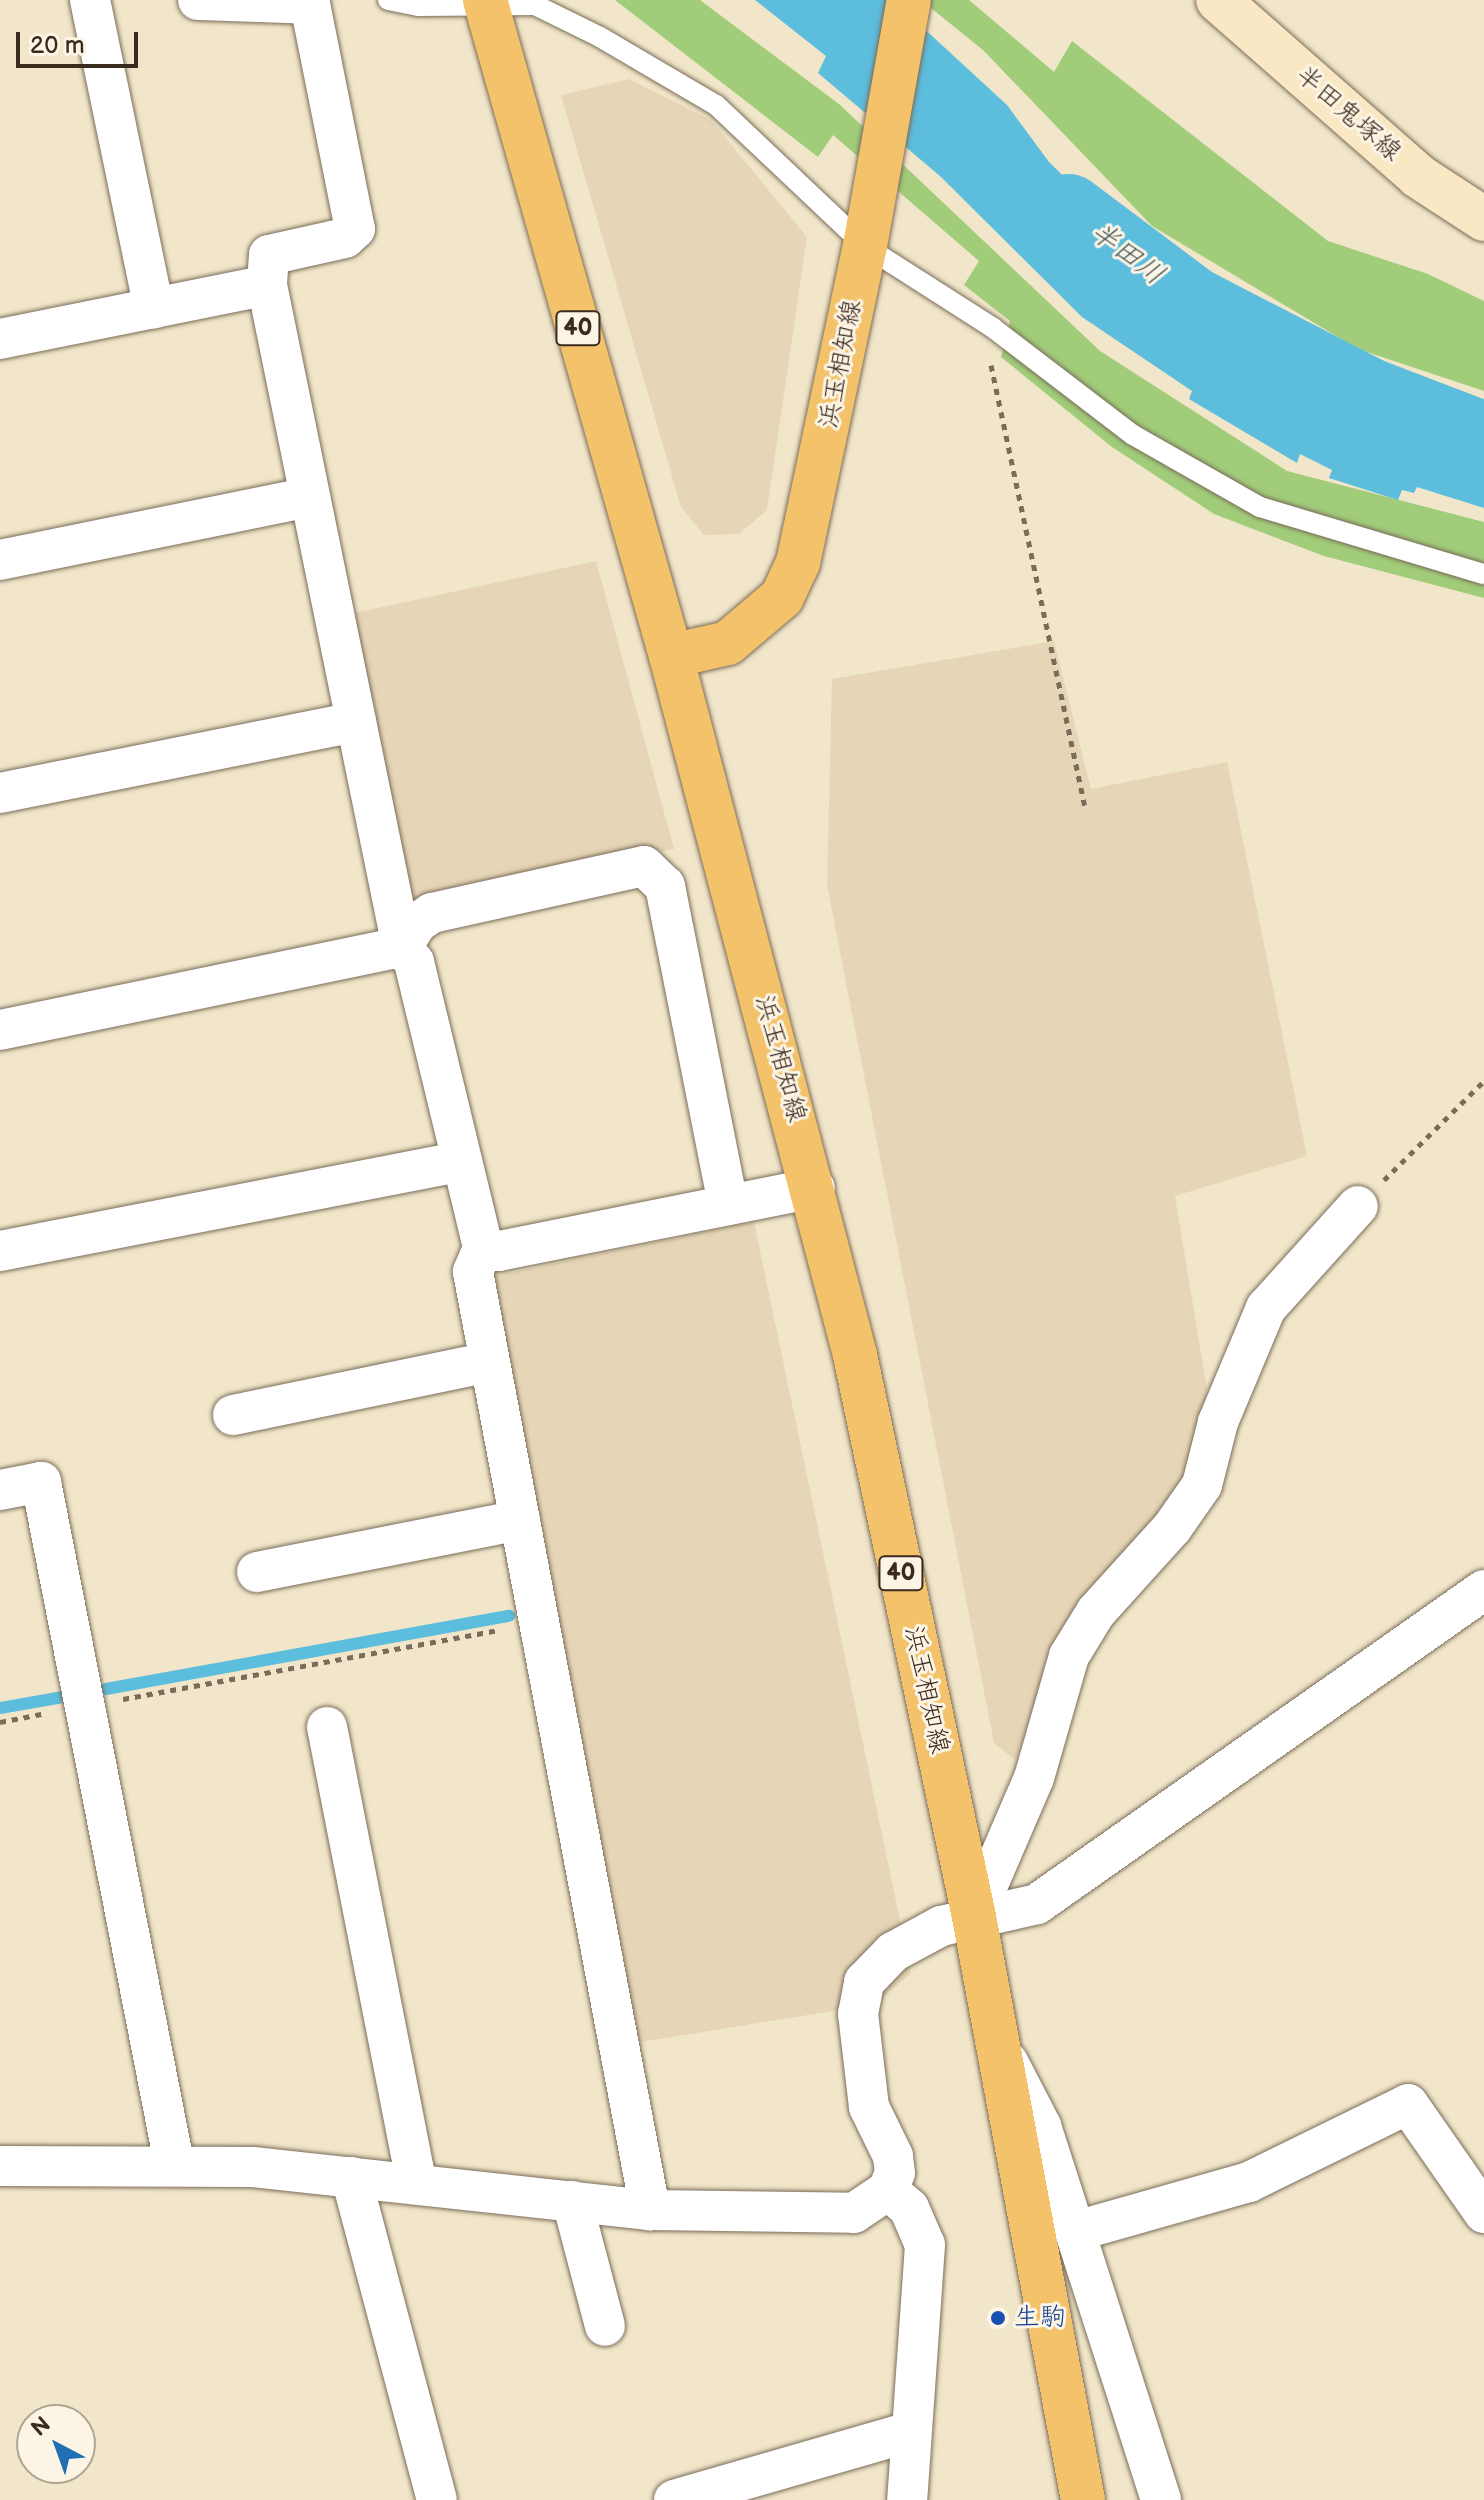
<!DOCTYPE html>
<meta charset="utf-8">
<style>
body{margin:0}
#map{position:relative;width:1484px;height:2500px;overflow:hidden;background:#f1e6c9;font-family:"Balsamiq Sans","Klee One",sans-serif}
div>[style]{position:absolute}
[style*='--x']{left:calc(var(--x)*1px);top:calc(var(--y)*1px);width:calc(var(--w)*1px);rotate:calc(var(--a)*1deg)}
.built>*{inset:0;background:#e6d6b7}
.green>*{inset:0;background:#a1cd7a}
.water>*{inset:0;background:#5dbddc}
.stream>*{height:12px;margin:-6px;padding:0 6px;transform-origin:6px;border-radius:6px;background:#5dbddc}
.river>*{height:74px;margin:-37px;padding:0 37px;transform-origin:37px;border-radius:37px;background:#5dbddc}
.path>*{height:5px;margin-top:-2.5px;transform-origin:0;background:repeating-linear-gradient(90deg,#7b6c5a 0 6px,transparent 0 12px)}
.roads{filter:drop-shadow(0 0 2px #7b6c5a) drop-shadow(0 0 2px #7b6c5a)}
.service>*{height:20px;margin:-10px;padding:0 10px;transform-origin:10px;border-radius:10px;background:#fff}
.minor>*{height:40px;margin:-20px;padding:0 20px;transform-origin:20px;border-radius:20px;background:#fff}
.secondary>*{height:44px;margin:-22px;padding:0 22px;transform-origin:22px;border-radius:22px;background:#fae7c3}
.primary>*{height:44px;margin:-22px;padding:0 22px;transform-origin:22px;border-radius:22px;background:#f3c26a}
.dots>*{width:22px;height:22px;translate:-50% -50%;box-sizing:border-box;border:4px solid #fcf5e5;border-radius:50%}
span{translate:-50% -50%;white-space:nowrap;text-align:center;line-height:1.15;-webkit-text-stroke:6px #fcf5e5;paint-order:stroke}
.shield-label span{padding:2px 6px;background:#fcf5e5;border:2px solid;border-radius:6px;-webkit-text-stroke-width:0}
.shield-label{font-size:24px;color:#3b2a1e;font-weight:700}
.street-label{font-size:26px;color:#3b2a1e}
.transit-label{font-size:26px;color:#164399}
.left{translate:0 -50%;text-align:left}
.water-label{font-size:28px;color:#455657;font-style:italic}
.north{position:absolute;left:16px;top:2404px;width:80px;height:80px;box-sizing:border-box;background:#fcf5e5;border:2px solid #afa495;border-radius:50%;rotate:319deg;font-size:22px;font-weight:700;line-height:32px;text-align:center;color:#3b2a1e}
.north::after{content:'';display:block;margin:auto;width:28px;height:36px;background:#1f6fb2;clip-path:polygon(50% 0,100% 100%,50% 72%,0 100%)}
.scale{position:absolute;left:16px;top:32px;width:122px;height:36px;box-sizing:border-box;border:4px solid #3b2a1e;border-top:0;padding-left:10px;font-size:24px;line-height:28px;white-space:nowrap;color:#3b2a1e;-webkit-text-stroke:6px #fcf5e5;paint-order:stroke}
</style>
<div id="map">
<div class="built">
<i style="clip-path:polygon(629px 79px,711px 120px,807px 237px,767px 510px,739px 534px,704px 535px,681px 507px,561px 95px)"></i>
<i style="clip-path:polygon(596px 561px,674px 849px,413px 904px,350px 614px)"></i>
<i style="clip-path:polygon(1054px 641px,1091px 789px,1227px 762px,1307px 1156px,1175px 1196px,1207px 1389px,1192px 1484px,1080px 1617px,1015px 1760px,994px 1743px,827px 885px,832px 679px)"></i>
<i style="clip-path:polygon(754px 1222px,911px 1973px,876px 2004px,635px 2043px,485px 1278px)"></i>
</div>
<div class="green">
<i style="clip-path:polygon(615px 0,700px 0,839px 104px,1100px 351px,1287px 471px,1484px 522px,1484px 598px,1324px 556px,1214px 514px,1112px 447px,1001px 357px,1010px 321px,964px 285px,979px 261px,833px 135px,818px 157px)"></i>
<i style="clip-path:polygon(921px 0,969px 0,1054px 72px,1072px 41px,1328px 241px,1428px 274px,1484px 301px,1484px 391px,1358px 349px,1152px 226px,983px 50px)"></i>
</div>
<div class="water">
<i style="clip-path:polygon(755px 0,893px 0,1007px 105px,1049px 162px,1110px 222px,1184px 313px,1234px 346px,1291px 395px,1313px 392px,1371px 406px,1433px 408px,1447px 418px,1484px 426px,1484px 508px,1417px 487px,1414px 493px,1402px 490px,1398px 500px,1329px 478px,1332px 470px,1300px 454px,1297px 463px,1189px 399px,1192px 391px,1082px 317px,940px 176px,818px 73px,826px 56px)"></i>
</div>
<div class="stream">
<i style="--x:106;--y:1689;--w:410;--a:-10.3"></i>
<i style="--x:0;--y:1708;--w:64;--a:-9.9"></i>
</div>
<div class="river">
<i style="--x:1069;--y:211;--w:155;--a:36.9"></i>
<i style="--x:1193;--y:304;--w:196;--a:27.3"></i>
<i style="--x:1367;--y:394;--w:125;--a:21"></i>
</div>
<div class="path">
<i style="--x:991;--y:365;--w:451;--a:78"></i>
<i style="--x:1384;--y:1180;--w:141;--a:-44.7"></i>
<i style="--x:123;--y:1699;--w:382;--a:-10.4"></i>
<i style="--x:0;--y:1722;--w:47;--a:-11.1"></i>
</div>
<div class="roads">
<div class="service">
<i style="--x:388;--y:0;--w:32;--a:11"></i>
<i style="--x:419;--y:6;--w:116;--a:-0.5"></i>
<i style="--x:535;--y:5;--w:72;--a:26.2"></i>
<i style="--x:600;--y:37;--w:134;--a:30.4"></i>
<i style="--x:716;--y:105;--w:205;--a:43.4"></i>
<i style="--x:865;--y:246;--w:152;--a:32.6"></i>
<i style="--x:993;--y:328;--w:176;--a:37.4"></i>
<i style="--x:1133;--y:435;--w:146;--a:29.6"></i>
<i style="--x:1260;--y:507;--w:234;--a:16.7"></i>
</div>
<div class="minor">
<i style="--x:90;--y:0;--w:315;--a:78.3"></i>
<i style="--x:198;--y:0;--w:112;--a:2"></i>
<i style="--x:310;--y:4;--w:229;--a:78.7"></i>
<i style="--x:355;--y:229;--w:13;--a:138"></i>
<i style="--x:345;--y:238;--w:78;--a:167.4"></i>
<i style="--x:269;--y:255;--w:30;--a:94"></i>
<i style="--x:267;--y:285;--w:676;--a:78.47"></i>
<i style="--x:402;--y:947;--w:19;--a:51"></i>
<i style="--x:414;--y:962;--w:294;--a:76.4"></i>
<i style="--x:483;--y:1248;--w:16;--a:11"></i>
<i style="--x:499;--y:1251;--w:322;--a:-11.3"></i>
<i style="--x:0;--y:339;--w:272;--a:-11.4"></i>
<i style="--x:0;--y:560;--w:316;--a:-11.5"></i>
<i style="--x:0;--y:793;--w:363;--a:-11.3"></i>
<i style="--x:0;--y:1030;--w:410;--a:-11.7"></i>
<i style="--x:402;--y:947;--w:28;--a:-58"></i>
<i style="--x:417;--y:923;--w:18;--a:-34"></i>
<i style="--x:432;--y:913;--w:217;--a:-12.5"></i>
<i style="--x:644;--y:866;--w:29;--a:44"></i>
<i style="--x:665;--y:886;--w:325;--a:78.8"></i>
<i style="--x:483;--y:1248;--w:26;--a:113"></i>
<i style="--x:473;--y:1272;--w:955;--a:79.31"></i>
<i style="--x:0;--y:1251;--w:470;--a:-11"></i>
<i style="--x:233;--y:1415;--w:262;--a:-11.7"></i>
<i style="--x:0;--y:1490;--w:42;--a:-11"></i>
<i style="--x:41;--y:1482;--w:694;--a:78.95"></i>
<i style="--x:257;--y:1572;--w:268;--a:-11.2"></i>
<i style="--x:327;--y:1727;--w:466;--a:78.9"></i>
<i style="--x:974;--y:1917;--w:151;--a:-66.7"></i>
<i style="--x:1034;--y:1778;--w:127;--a:-74"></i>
<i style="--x:1069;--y:1656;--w:52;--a:-58.5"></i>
<i style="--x:1096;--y:1612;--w:113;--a:-47.9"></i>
<i style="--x:1172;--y:1528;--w:52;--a:-55.1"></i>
<i style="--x:1202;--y:1485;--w:65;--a:-75.7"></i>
<i style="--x:1218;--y:1422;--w:124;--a:-67.2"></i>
<i style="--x:1266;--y:1308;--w:137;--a:-48"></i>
<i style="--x:1008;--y:2062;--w:72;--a:62.7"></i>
<i style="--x:1041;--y:2126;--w:393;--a:72.2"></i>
<i style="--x:0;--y:2166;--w:253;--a:0.2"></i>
<i style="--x:253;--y:2167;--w:399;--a:6.2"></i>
<i style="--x:650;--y:2210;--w:204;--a:0.8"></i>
<i style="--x:854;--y:2213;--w:41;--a:-34.1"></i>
<i style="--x:888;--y:2190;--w:18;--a:-68"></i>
<i style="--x:895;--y:2173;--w:17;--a:-97"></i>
<i style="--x:893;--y:2156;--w:55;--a:-116.1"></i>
<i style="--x:869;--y:2107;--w:94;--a:-96.7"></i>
<i style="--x:858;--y:2014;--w:33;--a:-79"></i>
<i style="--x:864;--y:1982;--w:42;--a:-46"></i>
<i style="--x:893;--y:1952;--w:55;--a:-28.4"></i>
<i style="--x:941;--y:1926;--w:98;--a:-12.9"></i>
<i style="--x:1037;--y:1904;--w:546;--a:-35.09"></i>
<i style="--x:351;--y:2177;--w:334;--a:75.1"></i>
<i style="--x:888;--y:2190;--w:28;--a:41"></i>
<i style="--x:909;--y:2208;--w:40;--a:66.6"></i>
<i style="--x:925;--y:2245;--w:256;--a:94"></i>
<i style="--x:572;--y:2201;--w:129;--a:75.2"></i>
<i style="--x:1076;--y:2231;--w:180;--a:-15.8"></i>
<i style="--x:1249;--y:2182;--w:177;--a:-26.1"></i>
<i style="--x:1408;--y:2104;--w:133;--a:55.1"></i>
<i style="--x:674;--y:2500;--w:246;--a:-16.1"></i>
</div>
<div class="secondary">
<i style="--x:1218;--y:0;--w:266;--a:41.3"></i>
<i style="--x:1418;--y:176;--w:79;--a:33.1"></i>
</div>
<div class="primary">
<i style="--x:485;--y:0;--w:682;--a:74.17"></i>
<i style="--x:671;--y:656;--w:723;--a:75.25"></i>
<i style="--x:855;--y:1355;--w:574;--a:78.04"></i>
<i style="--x:974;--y:1917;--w:593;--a:79.41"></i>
<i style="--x:671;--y:656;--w:58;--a:-12.8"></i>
<i style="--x:728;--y:643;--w:71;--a:-40.4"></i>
<i style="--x:782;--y:597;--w:38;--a:-65"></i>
<i style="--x:798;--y:563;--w:324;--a:-78.1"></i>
<i style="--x:865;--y:246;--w:250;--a:-79.9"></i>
</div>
</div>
<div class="dots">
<i style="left:998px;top:2318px;background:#1a4fb4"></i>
</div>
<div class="shield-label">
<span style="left:578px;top:328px">40</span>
<span style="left:901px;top:1573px">40</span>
</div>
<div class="street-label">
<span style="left:1348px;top:114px;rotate:41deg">半田鬼塚線</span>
<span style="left:841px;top:364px;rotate:-79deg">浜玉相知線</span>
<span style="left:780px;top:1059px;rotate:75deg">浜玉相知線</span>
<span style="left:926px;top:1690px;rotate:78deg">浜玉相知線</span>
</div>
<div class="transit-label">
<span class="left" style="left:1014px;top:2318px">生駒</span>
</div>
<div class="water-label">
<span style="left:1127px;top:254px;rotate:37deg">半田川</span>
</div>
<div class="north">N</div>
<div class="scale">20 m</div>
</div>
